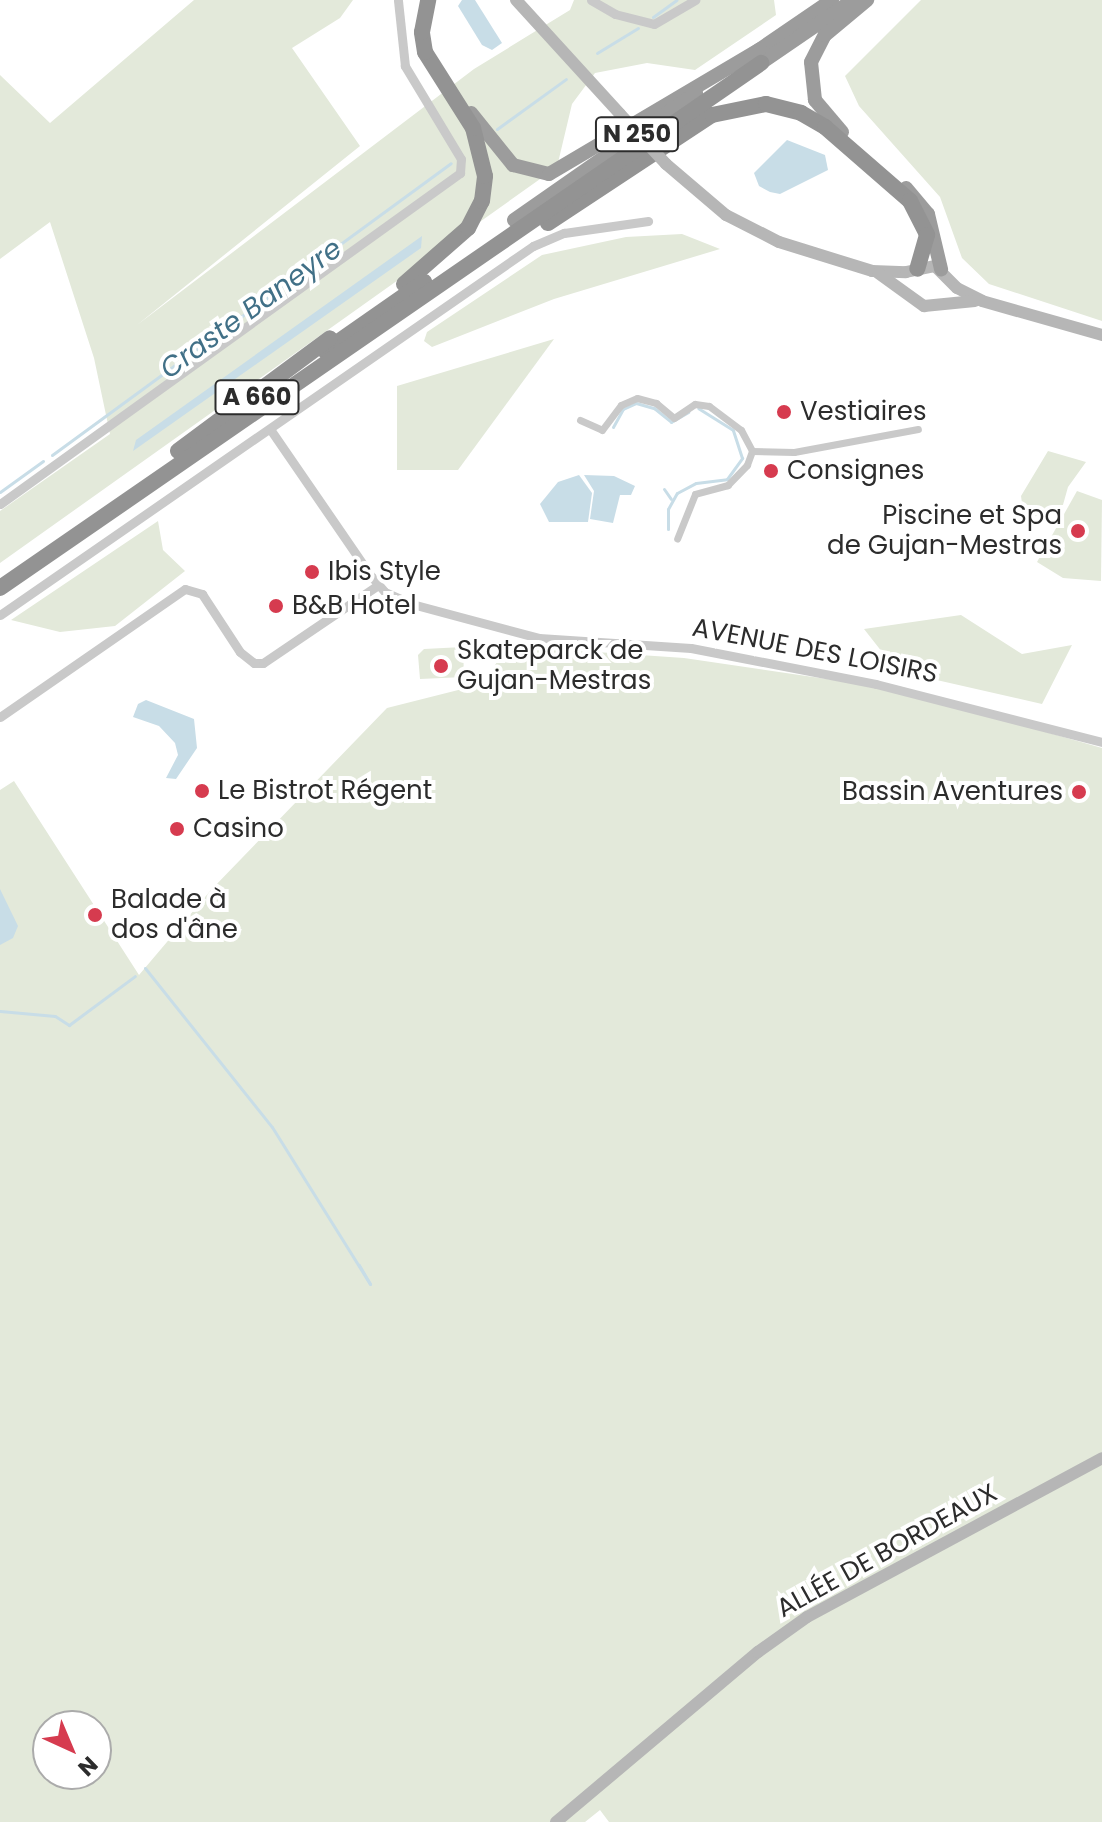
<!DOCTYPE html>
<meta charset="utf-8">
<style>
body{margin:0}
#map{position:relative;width:1102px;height:1822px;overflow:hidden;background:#fff;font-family:Poppins,sans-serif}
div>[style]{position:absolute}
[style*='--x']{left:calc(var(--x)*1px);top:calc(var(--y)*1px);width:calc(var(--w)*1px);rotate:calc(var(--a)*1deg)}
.green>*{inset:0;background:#e3e9da}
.water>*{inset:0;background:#c8dde7}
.stream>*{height:3px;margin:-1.5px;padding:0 1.5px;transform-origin:1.5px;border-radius:1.5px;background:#c8dde7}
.pedestrian>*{height:7px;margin:-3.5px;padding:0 3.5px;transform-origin:3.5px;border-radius:3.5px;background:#c9c9c9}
.minor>*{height:9px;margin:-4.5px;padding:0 4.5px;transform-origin:4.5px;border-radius:4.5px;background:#c9c9c9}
.secondary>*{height:12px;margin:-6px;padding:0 6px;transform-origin:6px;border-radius:6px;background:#b6b6b6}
.trunk>*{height:14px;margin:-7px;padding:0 7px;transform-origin:7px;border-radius:7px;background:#9c9c9c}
.motorway>*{height:16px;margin:-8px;padding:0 8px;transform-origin:8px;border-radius:8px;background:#939393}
.secondary-bridge>*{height:12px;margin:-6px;padding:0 6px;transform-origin:6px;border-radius:6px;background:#b6b6b6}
.dots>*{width:22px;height:22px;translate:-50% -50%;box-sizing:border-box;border:4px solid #fff;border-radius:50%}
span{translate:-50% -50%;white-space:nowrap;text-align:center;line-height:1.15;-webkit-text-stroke:8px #fff;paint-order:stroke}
.shield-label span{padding:2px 6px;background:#fff;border:2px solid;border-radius:6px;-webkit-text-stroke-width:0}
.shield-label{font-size:24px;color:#2c2c2c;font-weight:700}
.poi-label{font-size:26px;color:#2c2c2c}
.left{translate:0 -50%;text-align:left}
.right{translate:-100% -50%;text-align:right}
.street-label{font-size:26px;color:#2c2c2c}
.water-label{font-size:28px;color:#417087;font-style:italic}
.north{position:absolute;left:32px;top:1710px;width:80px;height:80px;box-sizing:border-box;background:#fff;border:2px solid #ababab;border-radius:50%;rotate:136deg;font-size:22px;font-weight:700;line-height:32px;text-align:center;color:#2c2c2c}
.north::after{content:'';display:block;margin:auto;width:28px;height:36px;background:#d63b4f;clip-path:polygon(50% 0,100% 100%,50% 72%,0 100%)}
</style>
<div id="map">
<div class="green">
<i style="clip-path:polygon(194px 0,353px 0,340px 18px,292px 48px,360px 146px,137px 325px,474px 69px,570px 10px,574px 0,774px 0,776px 15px,695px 70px,647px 63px,595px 73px,572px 104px,557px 167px,0 563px,0 511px,110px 434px,94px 358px,50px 222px,0 259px,0 75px,50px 123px)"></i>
<i style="clip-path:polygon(921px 0,1102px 0,1102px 321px,989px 284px,962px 258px,940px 197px,859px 106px,845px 76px)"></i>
<i style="clip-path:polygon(682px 234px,720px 249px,554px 299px,432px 347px,424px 341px,427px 332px,542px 255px,626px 237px)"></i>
<i style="clip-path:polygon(554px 339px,458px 470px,397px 470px,397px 386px)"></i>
<i style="clip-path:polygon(1048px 451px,1086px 462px,1068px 487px,1061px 512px,1024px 518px,1021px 496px)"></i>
<i style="clip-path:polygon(1077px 491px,1102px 500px,1101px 581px,1063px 578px,1037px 562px)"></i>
<i style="clip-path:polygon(158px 521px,163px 550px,185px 571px,115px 626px,60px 632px,11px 620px)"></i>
<i style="clip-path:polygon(961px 615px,1022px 654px,1072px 645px,1042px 704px,897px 671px,864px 629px)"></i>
<i style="clip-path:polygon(evenodd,508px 646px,684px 658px,895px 689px,1102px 748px,1102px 1822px,609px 1822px,600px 1810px,585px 1822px,0 1822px,0 790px,14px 781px,139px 975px,211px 890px,387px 708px,482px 684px,508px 646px,48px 1726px,96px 1726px,96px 1774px,48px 1774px,48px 1726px)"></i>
<i style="clip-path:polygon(463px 647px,464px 677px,420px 679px,418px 655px,424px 649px)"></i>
</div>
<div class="water">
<i style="clip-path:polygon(462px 0,475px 0,502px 43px,492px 50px,482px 45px,458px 6px)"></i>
<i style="clip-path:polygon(787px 140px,825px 155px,828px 170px,780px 194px,770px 192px,759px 186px,754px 173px)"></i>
<i style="clip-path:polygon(422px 236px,421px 248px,133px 451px,136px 440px)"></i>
<i style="clip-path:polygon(579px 475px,592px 493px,588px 522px,549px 522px,540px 504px,558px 482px)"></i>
<i style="clip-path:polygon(584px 475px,614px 476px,635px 486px,631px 495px,620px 495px,613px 523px,590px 519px,594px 491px)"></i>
<i style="clip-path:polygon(146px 700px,194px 719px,197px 748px,176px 779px,166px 778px,178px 755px,175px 743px,159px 726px,133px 717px,138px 704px)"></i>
<i style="clip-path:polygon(0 889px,18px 926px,13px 938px,0 945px)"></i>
</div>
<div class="stream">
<i style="--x:653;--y:17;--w:29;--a:-36"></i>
<i style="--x:597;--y:53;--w:48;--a:-31.4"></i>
<i style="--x:497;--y:129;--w:85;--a:-35.9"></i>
<i style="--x:613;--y:427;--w:21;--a:-61"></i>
<i style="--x:623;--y:409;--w:14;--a:-25"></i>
<i style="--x:636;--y:403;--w:19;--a:16"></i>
<i style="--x:654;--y:408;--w:22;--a:39"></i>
<i style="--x:671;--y:422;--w:20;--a:-30"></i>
<i style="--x:52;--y:455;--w:494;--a:-36.2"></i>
<i style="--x:664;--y:489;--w:12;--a:55"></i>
<i style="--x:0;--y:492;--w:53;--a:-35.8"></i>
<i style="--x:668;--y:529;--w:20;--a:-90"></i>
<i style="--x:668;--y:509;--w:18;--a:-61"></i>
<i style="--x:677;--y:493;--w:21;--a:-28"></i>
<i style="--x:696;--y:483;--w:31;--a:-7"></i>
<i style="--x:727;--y:479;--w:26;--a:-54"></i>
<i style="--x:742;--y:458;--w:29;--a:-108"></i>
<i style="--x:733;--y:430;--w:41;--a:-147.8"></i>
<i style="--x:145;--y:968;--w:203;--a:51.4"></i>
<i style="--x:272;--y:1127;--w:185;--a:58"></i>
<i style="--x:370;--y:1284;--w:22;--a:-120"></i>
<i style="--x:0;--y:1011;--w:55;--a:5.2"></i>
<i style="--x:55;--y:1016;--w:17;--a:33"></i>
<i style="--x:69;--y:1025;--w:82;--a:-36.6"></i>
</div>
<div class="pedestrian">
<i style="--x:580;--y:420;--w:24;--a:24"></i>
<i style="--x:602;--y:430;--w:31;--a:-53"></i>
<i style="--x:621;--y:405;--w:17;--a:-24"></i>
<i style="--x:637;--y:398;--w:20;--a:15"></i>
<i style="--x:656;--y:403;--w:23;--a:40"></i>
<i style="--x:674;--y:418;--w:25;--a:-34"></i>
<i style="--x:695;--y:404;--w:14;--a:8"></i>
<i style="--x:709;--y:406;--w:40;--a:37"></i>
<i style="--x:741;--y:430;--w:24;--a:62"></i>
<i style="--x:752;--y:451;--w:15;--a:110"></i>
<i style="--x:747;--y:465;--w:28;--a:134"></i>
<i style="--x:728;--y:485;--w:34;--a:165"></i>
<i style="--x:695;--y:494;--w:48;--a:111.8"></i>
<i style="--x:752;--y:451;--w:42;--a:1.4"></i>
<i style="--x:794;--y:452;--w:126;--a:-10.5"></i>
</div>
<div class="minor">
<i style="--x:591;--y:0;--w:28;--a:30"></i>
<i style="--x:615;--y:14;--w:40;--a:14.4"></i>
<i style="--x:654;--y:24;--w:48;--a:-30.3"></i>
<i style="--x:270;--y:429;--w:178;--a:55.5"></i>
<i style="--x:371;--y:576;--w:21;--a:49"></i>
<i style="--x:385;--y:592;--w:30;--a:24"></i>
<i style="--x:412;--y:604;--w:131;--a:15"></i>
<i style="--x:539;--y:638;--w:152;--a:3.8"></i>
<i style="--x:691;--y:648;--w:188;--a:11"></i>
<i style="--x:876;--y:684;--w:233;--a:14.4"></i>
<i style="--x:0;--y:504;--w:567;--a:-35.74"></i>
<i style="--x:460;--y:173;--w:14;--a:-86"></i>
<i style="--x:461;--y:159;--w:109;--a:-121.1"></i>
<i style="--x:405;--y:66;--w:66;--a:-96.1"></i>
<i style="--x:0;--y:615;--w:648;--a:-34.7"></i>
<i style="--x:533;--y:246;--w:34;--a:-23"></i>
<i style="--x:564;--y:233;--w:85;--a:-8.1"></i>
<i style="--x:0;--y:717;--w:225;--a:-34.7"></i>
<i style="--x:185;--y:589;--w:18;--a:16"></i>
<i style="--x:202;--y:594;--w:69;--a:56.8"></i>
<i style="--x:240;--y:652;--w:18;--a:38"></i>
<i style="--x:254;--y:663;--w:9;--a:0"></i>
<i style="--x:263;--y:663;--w:139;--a:-34.1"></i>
</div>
<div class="secondary">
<i style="--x:516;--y:0;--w:154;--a:47.6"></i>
<i style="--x:666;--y:164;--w:79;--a:40.4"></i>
<i style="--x:726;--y:215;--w:59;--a:27"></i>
<i style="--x:779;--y:242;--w:97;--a:17.3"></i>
<i style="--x:872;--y:271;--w:34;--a:2"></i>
<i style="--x:906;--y:272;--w:30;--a:-12"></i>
<i style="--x:935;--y:266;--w:31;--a:45"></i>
<i style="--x:957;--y:288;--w:28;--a:27"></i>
<i style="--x:982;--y:301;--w:125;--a:15.8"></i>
<i style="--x:878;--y:273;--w:57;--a:35.7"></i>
<i style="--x:924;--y:306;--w:51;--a:-5.6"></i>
<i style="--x:556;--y:1822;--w:264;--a:-40.1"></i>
<i style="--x:758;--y:1652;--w:60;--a:-35.5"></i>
<i style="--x:807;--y:1617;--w:335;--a:-28.3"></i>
</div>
<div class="trunk">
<i style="--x:753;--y:54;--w:96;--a:-34.4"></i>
<i style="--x:761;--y:63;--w:112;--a:-34.4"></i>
<i style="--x:471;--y:113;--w:67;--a:51.1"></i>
<i style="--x:513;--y:165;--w:37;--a:14"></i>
<i style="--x:549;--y:174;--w:245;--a:-30.6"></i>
<i style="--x:842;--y:132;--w:42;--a:-130.2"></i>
<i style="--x:815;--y:100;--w:38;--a:-96"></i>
<i style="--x:811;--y:62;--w:30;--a:-63"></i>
<i style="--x:825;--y:35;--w:55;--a:-39.8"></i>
<i style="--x:906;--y:188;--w:34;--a:50"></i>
<i style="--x:928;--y:214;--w:57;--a:76.7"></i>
<i style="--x:514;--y:220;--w:222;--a:-34.9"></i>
</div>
<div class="motorway">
<i style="--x:548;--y:223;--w:196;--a:-33.4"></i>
<i style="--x:712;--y:115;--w:55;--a:-11.5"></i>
<i style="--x:766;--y:104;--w:36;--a:14"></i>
<i style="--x:801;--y:113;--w:28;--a:30"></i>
<i style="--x:825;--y:127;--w:113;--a:41"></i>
<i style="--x:910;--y:201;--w:38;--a:63"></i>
<i style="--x:927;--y:235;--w:35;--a:106"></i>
<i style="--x:404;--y:284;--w:85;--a:-41.2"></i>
<i style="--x:468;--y:228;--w:30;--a:-63"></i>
<i style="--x:482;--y:201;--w:25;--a:-83"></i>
<i style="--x:485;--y:176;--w:49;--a:-104"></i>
<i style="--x:473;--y:128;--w:90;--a:-122.3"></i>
<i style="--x:425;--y:52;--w:20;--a:-99"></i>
<i style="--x:422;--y:32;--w:33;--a:-79"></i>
<i style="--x:325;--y:351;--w:121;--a:-34.9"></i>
<i style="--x:178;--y:451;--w:189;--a:-36.6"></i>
<i style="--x:0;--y:588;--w:925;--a:-34.6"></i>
</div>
<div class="secondary-bridge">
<i style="--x:620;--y:114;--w:68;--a:47.4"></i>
</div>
<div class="dots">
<i style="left:784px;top:412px;background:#d63b4f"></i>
<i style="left:771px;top:471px;background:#d63b4f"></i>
<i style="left:1078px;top:531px;background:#d63b4f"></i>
<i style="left:312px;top:572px;background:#d63b4f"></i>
<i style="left:276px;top:606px;background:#d63b4f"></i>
<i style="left:441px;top:666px;background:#d63b4f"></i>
<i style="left:202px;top:791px;background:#d63b4f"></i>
<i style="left:1079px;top:792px;background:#d63b4f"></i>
<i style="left:177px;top:829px;background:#d63b4f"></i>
<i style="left:95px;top:915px;background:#d63b4f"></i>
</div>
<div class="shield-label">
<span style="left:637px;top:134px">N 250</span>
<span style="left:257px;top:397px">A 660</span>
</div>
<div class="poi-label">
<span class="left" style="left:800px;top:412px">Vestiaires</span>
<span class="left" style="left:787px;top:471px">Consignes</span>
<span class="right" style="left:1062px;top:531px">Piscine et Spa<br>de Gujan-Mestras</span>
<span class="left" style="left:328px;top:572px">Ibis Style</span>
<span class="left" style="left:292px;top:606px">B&amp;B Hotel</span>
<span class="left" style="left:457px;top:666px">Skateparck de<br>Gujan-Mestras</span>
<span class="left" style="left:218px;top:791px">Le Bistrot Régent</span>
<span class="right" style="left:1063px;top:792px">Bassin Aventures</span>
<span class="left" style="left:193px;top:829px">Casino</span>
<span class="left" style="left:111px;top:915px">Balade à<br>dos d'âne</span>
</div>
<div class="street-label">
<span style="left:815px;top:651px;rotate:11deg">AVENUE DES LOISIRS</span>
<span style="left:887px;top:1551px;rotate:-29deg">ALLÉE DE BORDEAUX</span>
</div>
<div class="water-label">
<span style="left:251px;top:309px;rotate:-36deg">Craste Baneyre</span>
</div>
<div class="north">N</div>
</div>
